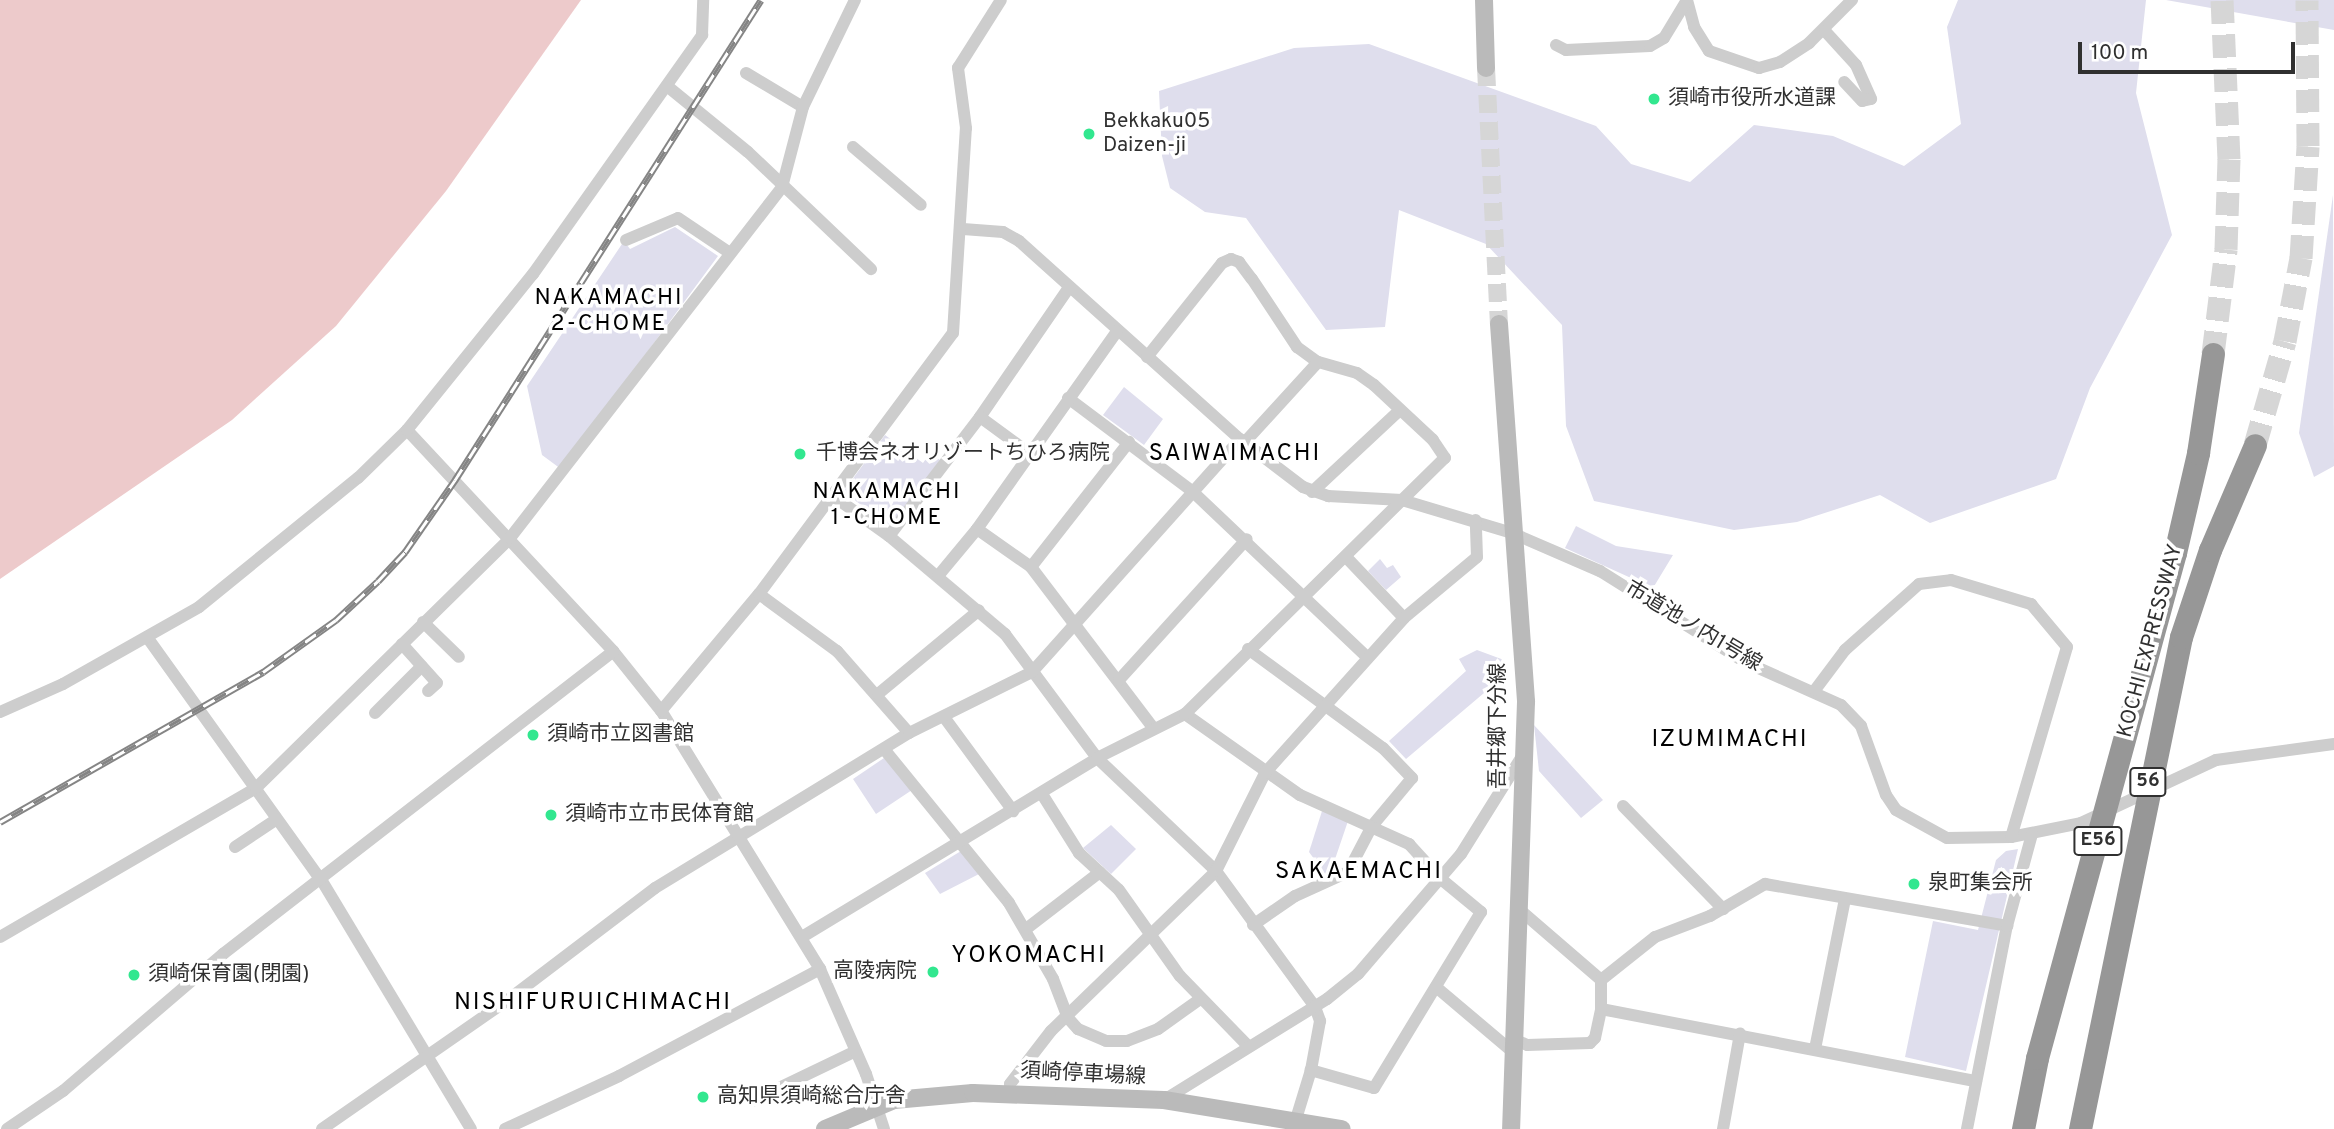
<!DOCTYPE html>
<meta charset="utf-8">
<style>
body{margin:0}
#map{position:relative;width:2334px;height:1129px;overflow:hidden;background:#fff;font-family:Overpass,"Noto Sans JP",sans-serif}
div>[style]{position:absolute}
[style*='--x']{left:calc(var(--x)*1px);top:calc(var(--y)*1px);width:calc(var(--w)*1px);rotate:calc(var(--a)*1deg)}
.green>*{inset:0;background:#dfdeed}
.water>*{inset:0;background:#edcacb}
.secondary-tunnel>*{height:18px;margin-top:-9px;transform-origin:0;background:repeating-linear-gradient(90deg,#d6d6d6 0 18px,transparent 0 27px)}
.highway-tunnel>*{height:23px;margin-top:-11.5px;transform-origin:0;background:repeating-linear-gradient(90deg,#d6d6d6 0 23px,transparent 0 34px)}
.street>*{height:12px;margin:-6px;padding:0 6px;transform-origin:6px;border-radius:6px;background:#cdcdcd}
.secondary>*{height:18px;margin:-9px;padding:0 9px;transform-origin:9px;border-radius:9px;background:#bababa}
.highway>*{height:23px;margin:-11.5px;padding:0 11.5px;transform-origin:11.5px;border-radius:11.5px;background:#979797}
.rail>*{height:7px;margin-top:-3.5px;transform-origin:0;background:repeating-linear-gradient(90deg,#fff 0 13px,#858585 0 26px);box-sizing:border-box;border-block:2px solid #858585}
.highway-bridge>*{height:23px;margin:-11.5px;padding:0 11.5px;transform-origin:11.5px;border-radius:11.5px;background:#979797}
.dots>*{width:19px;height:19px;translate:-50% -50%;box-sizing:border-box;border:4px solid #fff;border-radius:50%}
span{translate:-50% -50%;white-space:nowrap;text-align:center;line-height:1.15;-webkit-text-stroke:7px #fff;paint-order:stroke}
.shield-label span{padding:2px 5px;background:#fff;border:2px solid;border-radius:5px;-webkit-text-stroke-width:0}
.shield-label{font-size:19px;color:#303030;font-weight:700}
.poi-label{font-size:21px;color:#303030}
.left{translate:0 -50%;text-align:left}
.right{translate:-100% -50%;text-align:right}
.street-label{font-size:21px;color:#303030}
.neighbourhood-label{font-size:23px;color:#000;letter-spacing:2px}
.quarter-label{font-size:24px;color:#000;letter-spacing:2px}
.scale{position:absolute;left:2078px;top:42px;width:217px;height:32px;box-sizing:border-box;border:4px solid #303030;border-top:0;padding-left:9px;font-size:21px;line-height:24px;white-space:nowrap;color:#303030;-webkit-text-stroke:5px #fff;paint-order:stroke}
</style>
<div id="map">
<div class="green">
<i style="clip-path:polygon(1958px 0,2146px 0,2136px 93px,2172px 235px,2090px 388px,2056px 479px,1930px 523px,1880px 495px,1797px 522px,1734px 530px,1594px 501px,1566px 426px,1562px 325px,1486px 244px,1399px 210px,1385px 327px,1326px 330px,1246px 218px,1205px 212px,1170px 188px,1162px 156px,1159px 91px,1294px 48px,1369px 44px,1596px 126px,1631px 164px,1690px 182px,1754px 125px,1833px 136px,1904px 166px,1961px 124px,1947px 27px)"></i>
<i style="clip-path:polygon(2166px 0,2334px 0,2334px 30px)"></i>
<i style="clip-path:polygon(2333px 195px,2334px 466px,2314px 477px,2299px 433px)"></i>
<i style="clip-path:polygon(675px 227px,718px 256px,561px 469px,542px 455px,527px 386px,624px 241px,630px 249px)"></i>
<i style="clip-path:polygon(1124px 387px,1163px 419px,1144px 445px,1103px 415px)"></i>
<i style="clip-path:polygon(885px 435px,923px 463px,930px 453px,940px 460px,891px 526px,843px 492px)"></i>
<i style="clip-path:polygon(1576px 526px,1616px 546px,1673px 555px,1653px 588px,1565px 548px)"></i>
<i style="clip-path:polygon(1380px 559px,1387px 568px,1393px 565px,1401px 577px,1386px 590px,1368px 571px)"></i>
<i style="clip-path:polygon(1477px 650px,1504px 660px,1505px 681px,1497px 682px,1406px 759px,1389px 741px,1466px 671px,1459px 659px)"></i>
<i style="clip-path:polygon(1534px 725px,1603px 800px,1581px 818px,1539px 771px)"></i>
<i style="clip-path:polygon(884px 758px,912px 790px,876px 814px,853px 779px)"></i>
<i style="clip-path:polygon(1322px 811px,1348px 821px,1331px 871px,1325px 874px,1309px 852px)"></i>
<i style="clip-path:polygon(1111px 825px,1136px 849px,1111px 874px,1083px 848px)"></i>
<i style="clip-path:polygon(2018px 849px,1966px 1071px,1905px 1057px,1933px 921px,1978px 930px,1996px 860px,2006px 851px)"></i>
<i style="clip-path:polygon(961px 851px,979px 874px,940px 894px,925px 873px)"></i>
</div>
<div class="water">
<i style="clip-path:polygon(0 0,581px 0,446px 191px,336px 326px,232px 420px,0 579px)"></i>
</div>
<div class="secondary-tunnel">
<i style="--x:1486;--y:68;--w:256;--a:87.1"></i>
</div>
<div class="highway-tunnel">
<i style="--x:2213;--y:354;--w:106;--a:-82.9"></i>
<i style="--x:2226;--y:249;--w:90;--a:-88.1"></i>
<i style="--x:2229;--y:159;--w:159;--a:-92.5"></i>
<i style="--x:2255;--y:445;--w:108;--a:-73.9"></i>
<i style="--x:2285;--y:341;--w:85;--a:-79.1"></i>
<i style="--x:2301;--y:258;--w:112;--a:-86.4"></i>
<i style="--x:2308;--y:146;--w:146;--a:-90.4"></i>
</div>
<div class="street">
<i style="--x:1687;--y:0;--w:28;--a:75"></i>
<i style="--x:1694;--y:27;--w:28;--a:58"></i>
<i style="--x:1709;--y:51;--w:53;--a:18.8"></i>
<i style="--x:1759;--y:68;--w:22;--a:-16"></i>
<i style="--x:1780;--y:62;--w:35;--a:-33"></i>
<i style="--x:1809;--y:43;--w:61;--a:-45"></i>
<i style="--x:1825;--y:31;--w:46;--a:47.6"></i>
<i style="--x:1856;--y:65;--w:37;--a:66"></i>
<i style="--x:1871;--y:99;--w:9;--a:167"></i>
<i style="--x:1862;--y:101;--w:26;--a:-133"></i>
<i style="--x:1556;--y:45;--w:11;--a:27"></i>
<i style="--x:1566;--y:50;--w:84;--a:-2.7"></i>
<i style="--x:1650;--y:46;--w:16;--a:-30"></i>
<i style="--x:1664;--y:38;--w:44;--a:-58.8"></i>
<i style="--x:746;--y:73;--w:66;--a:30.8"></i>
<i style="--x:667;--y:86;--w:104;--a:39.2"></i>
<i style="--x:748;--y:152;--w:170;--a:43.6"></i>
<i style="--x:853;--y:147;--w:89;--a:40.5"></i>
<i style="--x:963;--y:229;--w:40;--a:4.3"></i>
<i style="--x:1003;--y:232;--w:18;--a:29"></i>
<i style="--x:1019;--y:241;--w:297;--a:41.9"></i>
<i style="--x:1240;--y:439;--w:79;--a:37.3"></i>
<i style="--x:1303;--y:487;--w:27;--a:20"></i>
<i style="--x:1328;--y:496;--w:74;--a:3.1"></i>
<i style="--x:1402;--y:500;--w:115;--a:16.7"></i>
<i style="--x:1512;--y:533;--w:96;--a:23.4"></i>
<i style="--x:1600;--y:571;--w:171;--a:32.1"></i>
<i style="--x:1745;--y:662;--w:105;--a:24.1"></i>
<i style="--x:1841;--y:705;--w:29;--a:46"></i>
<i style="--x:1861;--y:726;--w:73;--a:70.1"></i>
<i style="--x:1886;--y:795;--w:18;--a:56"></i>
<i style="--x:1896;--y:810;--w:58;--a:28.8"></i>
<i style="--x:1947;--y:838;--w:64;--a:-0.9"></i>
<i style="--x:2011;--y:837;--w:71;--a:-11.3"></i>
<i style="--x:2081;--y:823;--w:149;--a:-25"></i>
<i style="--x:2216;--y:760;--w:119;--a:-7.7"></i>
<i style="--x:626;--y:240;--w:56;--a:-22.9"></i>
<i style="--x:678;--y:218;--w:63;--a:33.9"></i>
<i style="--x:1147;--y:357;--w:120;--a:-51.4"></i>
<i style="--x:1222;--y:263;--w:10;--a:-24"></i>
<i style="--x:1231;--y:259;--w:9;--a:21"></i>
<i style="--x:1239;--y:262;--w:21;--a:53"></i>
<i style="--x:1252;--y:279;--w:82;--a:56.5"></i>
<i style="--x:1297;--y:347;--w:26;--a:36"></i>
<i style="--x:1068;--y:398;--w:155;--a:36.9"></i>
<i style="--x:1192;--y:491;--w:241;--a:43.5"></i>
<i style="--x:980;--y:417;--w:155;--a:-55.5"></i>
<i style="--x:407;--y:430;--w:302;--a:47"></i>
<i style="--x:613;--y:651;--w:77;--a:51.3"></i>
<i style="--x:1312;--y:492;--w:120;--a:-43"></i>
<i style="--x:833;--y:496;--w:69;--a:35.5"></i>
<i style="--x:889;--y:536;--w:152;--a:40.2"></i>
<i style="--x:1005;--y:634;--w:154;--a:53.4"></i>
<i style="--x:1097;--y:758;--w:164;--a:43.5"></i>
<i style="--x:1216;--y:871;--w:168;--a:53.9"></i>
<i style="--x:1315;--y:1007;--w:15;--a:70"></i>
<i style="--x:1320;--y:1021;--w:50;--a:100.4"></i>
<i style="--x:1311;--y:1070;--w:62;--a:107"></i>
<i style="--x:977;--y:529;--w:66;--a:35.1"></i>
<i style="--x:1031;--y:567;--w:203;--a:52.8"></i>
<i style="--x:889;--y:536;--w:150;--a:-52.6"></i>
<i style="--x:980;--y:417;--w:61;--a:36.3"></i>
<i style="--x:1346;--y:557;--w:84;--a:46.4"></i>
<i style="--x:1031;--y:567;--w:159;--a:-51.9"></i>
<i style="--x:938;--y:576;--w:61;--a:-50.3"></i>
<i style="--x:977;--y:529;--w:242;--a:-54.7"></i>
<i style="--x:759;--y:594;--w:97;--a:36.2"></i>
<i style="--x:837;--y:651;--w:109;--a:48.7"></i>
<i style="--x:423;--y:622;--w:50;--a:44.2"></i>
<i style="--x:147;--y:637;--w:300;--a:54.4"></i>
<i style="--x:322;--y:881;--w:289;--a:59"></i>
<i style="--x:402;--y:644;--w:52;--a:48.1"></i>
<i style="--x:437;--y:683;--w:12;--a:138"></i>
<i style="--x:1248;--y:649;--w:167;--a:36.3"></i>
<i style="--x:1383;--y:748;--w:42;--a:46"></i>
<i style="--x:1412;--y:778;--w:62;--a:129.8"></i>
<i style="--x:1372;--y:826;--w:52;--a:117.6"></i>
<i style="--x:1348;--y:872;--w:58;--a:155.6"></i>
<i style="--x:1295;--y:896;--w:51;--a:145.4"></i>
<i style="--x:1119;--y:680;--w:190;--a:-47.8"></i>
<i style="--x:1815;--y:690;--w:50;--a:-53.1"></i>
<i style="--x:1845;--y:650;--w:99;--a:-41.7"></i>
<i style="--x:1919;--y:584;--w:32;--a:-7"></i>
<i style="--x:1951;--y:580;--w:84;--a:16.7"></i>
<i style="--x:2031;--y:604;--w:56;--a:50.1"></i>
<i style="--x:2067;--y:647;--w:198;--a:106.4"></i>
<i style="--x:878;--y:694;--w:131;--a:-39.7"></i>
<i style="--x:0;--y:712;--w:69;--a:-24"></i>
<i style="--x:63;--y:684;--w:156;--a:-29.5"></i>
<i style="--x:199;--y:607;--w:205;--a:-39.1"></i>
<i style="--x:358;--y:478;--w:69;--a:-44.4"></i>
<i style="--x:407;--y:430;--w:201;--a:-51.1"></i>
<i style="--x:533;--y:274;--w:293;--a:-54.7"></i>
<i style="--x:702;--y:35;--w:35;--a:-88"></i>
<i style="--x:375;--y:713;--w:66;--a:-45"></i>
<i style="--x:1185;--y:714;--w:141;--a:35.2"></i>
<i style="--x:1300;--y:795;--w:120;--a:24.2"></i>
<i style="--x:1409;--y:844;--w:47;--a:47.6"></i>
<i style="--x:1441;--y:879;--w:52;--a:39.5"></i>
<i style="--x:1481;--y:912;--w:206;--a:121.3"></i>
<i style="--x:1374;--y:1088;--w:66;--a:-164.1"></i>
<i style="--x:944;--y:717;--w:117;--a:53.7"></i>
<i style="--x:884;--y:749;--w:198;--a:50.9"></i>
<i style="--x:1009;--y:903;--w:88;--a:59.9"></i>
<i style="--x:1053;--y:979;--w:42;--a:69"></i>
<i style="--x:1068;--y:1018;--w:15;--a:48"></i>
<i style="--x:1078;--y:1029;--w:30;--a:23"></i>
<i style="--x:1106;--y:1041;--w:21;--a:0"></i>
<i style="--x:1127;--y:1041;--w:33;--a:-21"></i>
<i style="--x:1158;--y:1029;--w:52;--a:-35.5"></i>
<i style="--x:1042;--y:794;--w:70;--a:57.9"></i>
<i style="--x:1079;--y:853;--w:54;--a:42.8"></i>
<i style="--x:1119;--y:890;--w:105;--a:54.7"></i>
<i style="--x:1180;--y:976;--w:98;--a:45.8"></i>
<i style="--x:1623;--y:806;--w:144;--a:45.8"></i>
<i style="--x:235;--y:847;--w:50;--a:-33.7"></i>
<i style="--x:1520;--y:910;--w:107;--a:40.8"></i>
<i style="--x:1026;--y:929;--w:93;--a:-37.6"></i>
<i style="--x:0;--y:937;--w:296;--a:-30.2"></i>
<i style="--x:256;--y:788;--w:356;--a:-44.5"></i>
<i style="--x:510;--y:538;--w:444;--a:-52.2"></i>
<i style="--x:782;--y:187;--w:83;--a:-75.3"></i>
<i style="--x:803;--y:107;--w:119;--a:-64.1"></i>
<i style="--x:802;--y:937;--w:345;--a:-31.2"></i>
<i style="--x:1097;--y:758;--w:98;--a:-26.6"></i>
<i style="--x:1185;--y:714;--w:365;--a:-44.6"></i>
<i style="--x:1445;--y:458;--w:22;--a:-124"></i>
<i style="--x:1433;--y:440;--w:81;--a:-137"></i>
<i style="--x:1374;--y:385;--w:21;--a:-145"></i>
<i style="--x:1357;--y:373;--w:41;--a:-164.2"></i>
<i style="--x:1318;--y:362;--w:110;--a:132.4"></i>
<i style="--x:1436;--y:987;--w:102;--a:40.2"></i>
<i style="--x:1601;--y:1009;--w:382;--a:10.9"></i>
<i style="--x:1516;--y:1040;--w:12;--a:24"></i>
<i style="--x:1527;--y:1045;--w:63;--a:-1.8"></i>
<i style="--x:1590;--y:1043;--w:7;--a:-45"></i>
<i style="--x:1595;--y:1038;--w:30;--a:-78"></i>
<i style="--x:1601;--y:1009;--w:29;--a:-90"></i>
<i style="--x:1601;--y:980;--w:69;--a:-38.5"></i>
<i style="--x:1655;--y:937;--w:59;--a:-20.9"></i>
<i style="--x:1710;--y:916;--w:64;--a:-30.2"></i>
<i style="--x:1765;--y:884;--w:246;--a:9.8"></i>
<i style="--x:1815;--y:1049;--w:153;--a:-78.7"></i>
<i style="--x:1009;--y:1094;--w:10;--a:-84"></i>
<i style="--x:1010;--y:1084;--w:67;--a:-52.3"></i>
<i style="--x:1051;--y:1031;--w:230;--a:-44.1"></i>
<i style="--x:1216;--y:871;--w:110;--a:-63.4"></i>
<i style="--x:1265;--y:773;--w:208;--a:-48.1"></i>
<i style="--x:1404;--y:618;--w:95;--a:-39.9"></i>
<i style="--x:1477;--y:557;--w:37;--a:-92"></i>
<i style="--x:1164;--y:1100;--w:192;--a:-31.8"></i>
<i style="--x:1327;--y:999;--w:40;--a:-39"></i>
<i style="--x:1358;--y:974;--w:158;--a:-49.4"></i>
<i style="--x:1461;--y:854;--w:113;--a:-58"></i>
<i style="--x:752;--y:1101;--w:115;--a:-25.7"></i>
<i style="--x:7;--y:1129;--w:68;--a:-34.2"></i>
<i style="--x:63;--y:1091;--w:211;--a:-40.6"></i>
<i style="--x:223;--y:954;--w:494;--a:-37.8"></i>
<i style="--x:322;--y:1129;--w:223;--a:-34.8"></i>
<i style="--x:505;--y:1002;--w:188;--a:-37.2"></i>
<i style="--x:655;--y:888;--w:298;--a:-31.4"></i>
<i style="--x:909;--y:733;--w:137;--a:-26.4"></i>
<i style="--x:1032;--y:672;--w:312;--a:-48.2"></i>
<i style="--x:505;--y:1129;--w:126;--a:-24.9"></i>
<i style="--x:619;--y:1076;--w:228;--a:-28"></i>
<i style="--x:884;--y:1129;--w:58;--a:-108.1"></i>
<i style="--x:866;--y:1074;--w:115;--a:-113.7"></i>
<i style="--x:820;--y:969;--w:303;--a:-121.6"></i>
<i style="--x:661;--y:711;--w:153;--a:-50.1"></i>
<i style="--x:759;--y:594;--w:325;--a:-53.4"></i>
<i style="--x:953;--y:333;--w:205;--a:-86.4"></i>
<i style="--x:966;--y:128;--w:61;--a:-97.6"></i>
<i style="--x:958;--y:68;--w:80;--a:-57.7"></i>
<i style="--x:1723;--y:1129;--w:97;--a:-79.9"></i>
<i style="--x:1967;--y:1129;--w:207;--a:-78.9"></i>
<i style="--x:2007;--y:926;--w:95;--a:-74.8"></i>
</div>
<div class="secondary">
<i style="--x:1484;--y:0;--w:68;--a:88.3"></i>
<i style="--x:1499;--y:324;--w:379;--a:85.9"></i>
<i style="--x:1526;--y:702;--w:427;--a:92"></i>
<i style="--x:825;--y:1129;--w:75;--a:-22.8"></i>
<i style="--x:894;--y:1100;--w:79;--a:-5.1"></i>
<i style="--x:973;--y:1093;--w:191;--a:2.1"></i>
<i style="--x:1164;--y:1100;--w:180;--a:9.3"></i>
</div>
<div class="highway">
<i style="--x:2175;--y:553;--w:103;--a:-77"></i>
<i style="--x:2198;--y:453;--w:100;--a:-81.4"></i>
<i style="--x:2080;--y:1129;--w:502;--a:-78.4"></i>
<i style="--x:2181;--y:637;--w:92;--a:-71.6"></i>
<i style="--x:2210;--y:550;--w:114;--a:-66.8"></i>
</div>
<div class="rail">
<i style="--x:0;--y:822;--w:303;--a:-29.7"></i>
<i style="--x:263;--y:672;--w:90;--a:-35.5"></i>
<i style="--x:336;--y:620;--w:57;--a:-42.9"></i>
<i style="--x:378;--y:581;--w:40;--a:-47"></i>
<i style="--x:405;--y:552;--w:88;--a:-55.2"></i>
<i style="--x:455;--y:480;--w:569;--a:-57.48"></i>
</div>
<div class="highway-bridge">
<i style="--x:2023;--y:1129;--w:72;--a:-78.8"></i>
<i style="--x:2037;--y:1058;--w:524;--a:-74.72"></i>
</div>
<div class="dots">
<i style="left:1654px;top:99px;background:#32e78f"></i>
<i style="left:1089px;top:134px;background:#32e78f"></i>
<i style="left:800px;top:454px;background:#32e78f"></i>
<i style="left:533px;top:735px;background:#32e78f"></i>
<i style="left:551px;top:815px;background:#32e78f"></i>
<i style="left:1914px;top:884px;background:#32e78f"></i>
<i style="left:933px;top:972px;background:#32e78f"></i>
<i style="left:134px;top:975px;background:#32e78f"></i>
<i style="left:703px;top:1097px;background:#32e78f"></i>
</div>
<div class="shield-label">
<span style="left:2148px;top:782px">56</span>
<span style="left:2098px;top:841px">E56</span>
</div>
<div class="poi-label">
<span class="left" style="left:1668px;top:99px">須崎市役所水道課</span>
<span class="left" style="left:1103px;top:134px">Bekkaku05<br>Daizen-ji</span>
<span class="left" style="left:816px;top:454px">千博会ネオリゾートちひろ病院</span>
<span class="left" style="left:547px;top:735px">須崎市立図書館</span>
<span class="left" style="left:565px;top:815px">須崎市立市民体育館</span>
<span class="left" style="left:1928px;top:884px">泉町集会所</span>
<span class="right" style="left:917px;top:972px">高陵病院</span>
<span class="left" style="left:148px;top:975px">須崎保育園(閉園)</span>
<span class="left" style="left:717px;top:1097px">高知県須崎総合庁舎</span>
</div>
<div class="street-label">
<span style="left:1693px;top:627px;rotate:31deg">市道池ノ内1号線</span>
<span style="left:2151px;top:641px;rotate:-75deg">KOCHI EXPRESSWAY</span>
<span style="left:1499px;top:726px;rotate:-90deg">吾井郷下分線</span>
<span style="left:1083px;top:1075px;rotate:3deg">須崎停車場線</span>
</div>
<div class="neighbourhood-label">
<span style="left:609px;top:312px">NAKAMACHI<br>2-CHOME</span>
<span style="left:887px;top:506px">NAKAMACHI<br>1-CHOME</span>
</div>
<div class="quarter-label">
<span style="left:1235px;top:455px">SAIWAIMACHI</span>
<span style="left:1730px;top:741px">IZUMIMACHI</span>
<span style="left:1359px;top:873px">SAKAEMACHI</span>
<span style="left:1029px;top:957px">YOKOMACHI</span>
<span style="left:593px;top:1004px">NISHIFURUICHIMACHI</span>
</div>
<div class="scale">100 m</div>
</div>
